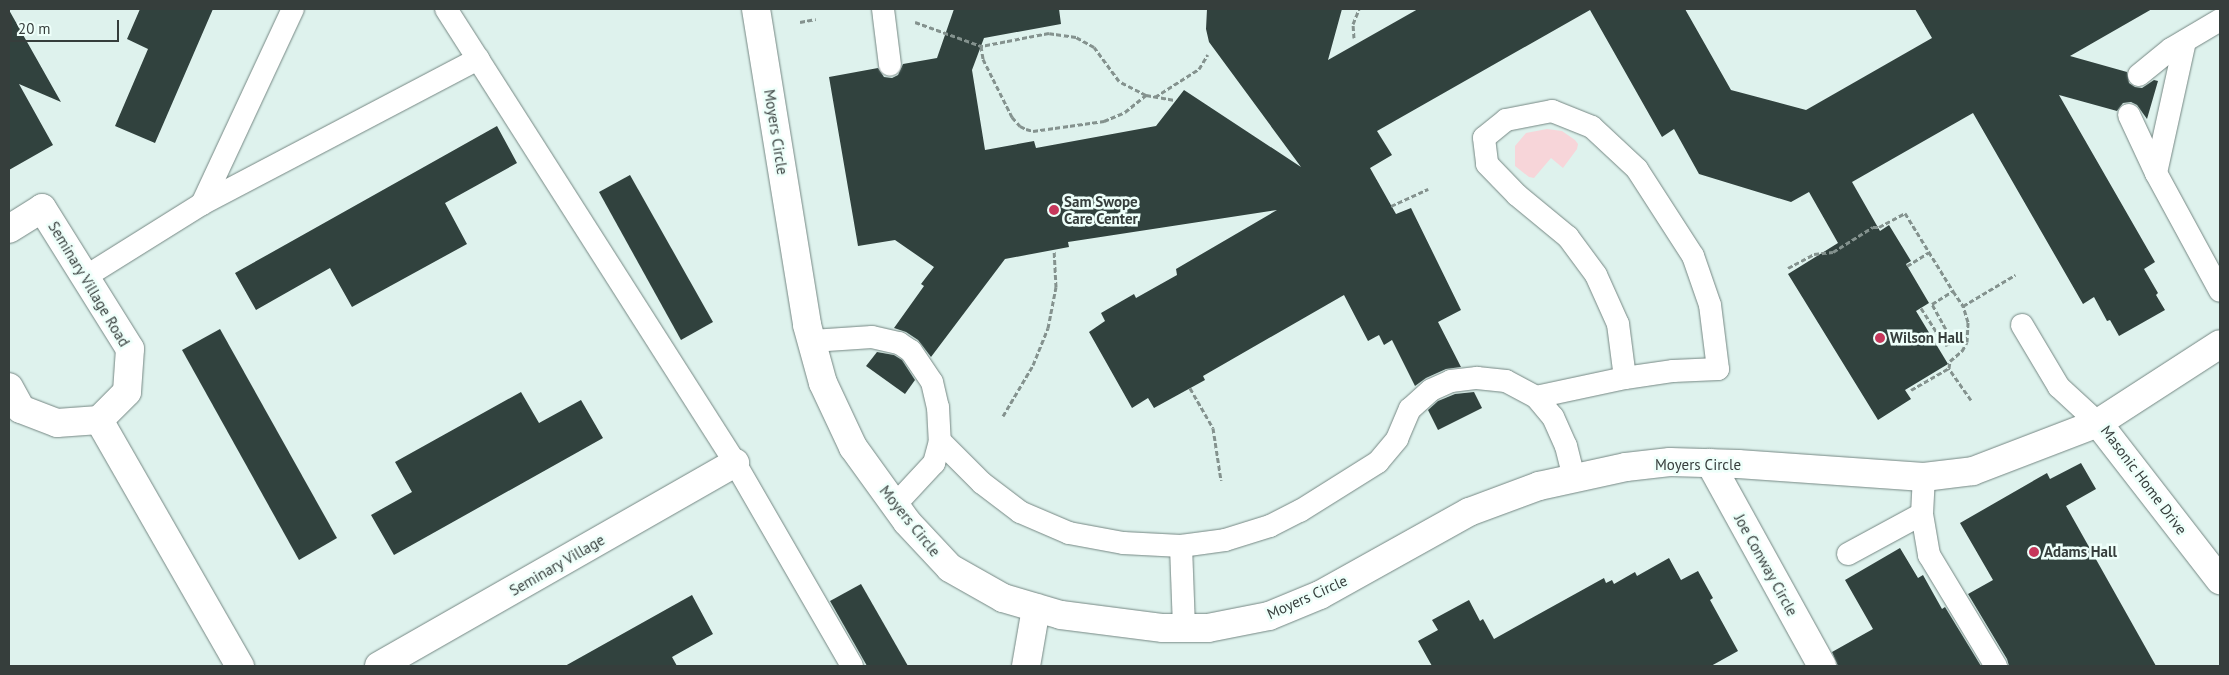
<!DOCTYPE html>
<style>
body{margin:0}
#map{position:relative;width:2229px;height:675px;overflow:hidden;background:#def2ed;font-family:"PT Sans",sans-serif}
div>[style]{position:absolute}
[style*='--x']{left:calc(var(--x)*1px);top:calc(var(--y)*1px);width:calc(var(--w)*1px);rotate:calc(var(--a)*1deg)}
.green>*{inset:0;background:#f7d5d9}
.building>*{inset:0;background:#31423e}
.path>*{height:3px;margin-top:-1.5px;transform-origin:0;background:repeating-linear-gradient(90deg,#84928e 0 5px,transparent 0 7.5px)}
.roads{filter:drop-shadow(0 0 1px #758783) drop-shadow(0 0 1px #758783)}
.service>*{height:22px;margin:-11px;padding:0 11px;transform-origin:11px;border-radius:11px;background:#fff}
.minor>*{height:28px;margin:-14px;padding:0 14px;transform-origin:14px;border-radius:14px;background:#fff}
.dots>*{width:14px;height:14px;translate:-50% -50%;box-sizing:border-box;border:2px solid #eefffa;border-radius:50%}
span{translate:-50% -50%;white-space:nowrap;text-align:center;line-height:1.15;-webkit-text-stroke:5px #eefffa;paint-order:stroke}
.street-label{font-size:15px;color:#363e3c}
.poi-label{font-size:15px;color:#363e3c;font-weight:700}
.left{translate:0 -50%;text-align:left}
.frame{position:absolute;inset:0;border:10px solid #363e3c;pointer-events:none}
.scale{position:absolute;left:10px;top:20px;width:109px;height:22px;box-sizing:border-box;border:2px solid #363e3c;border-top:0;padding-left:6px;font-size:15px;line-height:18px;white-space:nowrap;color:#363e3c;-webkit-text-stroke:4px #eefffa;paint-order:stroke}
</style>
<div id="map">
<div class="green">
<i style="clip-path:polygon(1547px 129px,1562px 131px,1575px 140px,1578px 144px,1577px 149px,1563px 168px,1551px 158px,1534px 178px,1529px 177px,1515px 166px,1515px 146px,1526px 133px)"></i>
</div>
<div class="building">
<i style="clip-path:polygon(140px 9px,213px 9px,155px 143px,115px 126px,148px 49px,127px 39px)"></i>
<i style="clip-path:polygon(954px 9px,1059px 9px,1061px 24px,984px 38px,972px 70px,985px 150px,1034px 141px,1036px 148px,1156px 126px,1184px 90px,1301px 167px,1209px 42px,1206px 29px,1207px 9px,1342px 9px,1328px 60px,1418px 9px,1685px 9px,1731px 90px,1806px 110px,1932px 38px,1915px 9px,2152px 9px,2070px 56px,2127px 72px,2129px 83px,2135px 87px,2142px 88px,2154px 80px,2158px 81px,2147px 119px,2137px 105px,2131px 102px,2123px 103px,2117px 111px,2059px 95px,2155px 262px,2144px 269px,2158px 293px,2156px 295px,2165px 310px,2119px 336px,2110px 320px,2107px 321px,2094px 297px,2083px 304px,1973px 113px,1852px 182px,1880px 231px,1889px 225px,1911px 261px,1906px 264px,1929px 303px,1916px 311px,1948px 364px,1905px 390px,1911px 399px,1878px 420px,1788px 274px,1838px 243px,1809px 192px,1791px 202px,1699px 174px,1674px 129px,1662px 137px,1590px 10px,1377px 131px,1392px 155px,1370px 168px,1396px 214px,1411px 208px,1461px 310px,1438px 322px,1461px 367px,1446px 369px,1426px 378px,1415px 386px,1392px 340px,1384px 345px,1379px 335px,1368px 341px,1344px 295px,1203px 376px,1205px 380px,1154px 408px,1148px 398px,1132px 408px,1089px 332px,1105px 321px,1101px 313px,1134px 294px,1136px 298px,1177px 275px,1176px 269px,1277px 210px,1068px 242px,1069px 247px,1005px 259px,931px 357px,918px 340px,906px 332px,894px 328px,924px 286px,921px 284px,934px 267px,895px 240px,858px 246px,829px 77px,878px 68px,884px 77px,892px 78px,898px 75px,903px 64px,937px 58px)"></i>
<i style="clip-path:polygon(9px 10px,61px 102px,19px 84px,53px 145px,9px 170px)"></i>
<i style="clip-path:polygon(497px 126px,517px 163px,445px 203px,467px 244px,352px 307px,330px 268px,256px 310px,235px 273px)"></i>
<i style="clip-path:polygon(630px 175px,713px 322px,681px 340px,599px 192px)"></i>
<i style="clip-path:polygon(220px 329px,337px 538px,299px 560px,182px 350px)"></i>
<i style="clip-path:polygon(877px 352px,894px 355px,902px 360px,915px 380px,905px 394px,866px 366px)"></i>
<i style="clip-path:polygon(521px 392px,539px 423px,581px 400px,603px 438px,394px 555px,371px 515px,412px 492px,395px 462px)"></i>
<i style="clip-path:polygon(1474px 392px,1482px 408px,1438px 430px,1428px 410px,1438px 401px,1455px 394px)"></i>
<i style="clip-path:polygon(2081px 463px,2096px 489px,2066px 506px,2156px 666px,2009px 666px,2007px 659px,1968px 594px,1993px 580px,1960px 523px,2047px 473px,2050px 479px)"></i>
<i style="clip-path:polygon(1900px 548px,1918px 578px,1923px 575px,1942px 609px,1945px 607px,1981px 666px,1838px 666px,1832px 652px,1873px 629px,1845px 580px)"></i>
<i style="clip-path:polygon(1669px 558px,1681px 580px,1698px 571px,1713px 598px,1710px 600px,1738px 651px,1711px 666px,1432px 666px,1418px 641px,1438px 630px,1432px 620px,1469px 600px,1480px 621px,1483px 619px,1494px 639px,1604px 578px,1606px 583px,1612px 580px,1614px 584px,1635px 572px,1637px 576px)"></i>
<i style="clip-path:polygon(861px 584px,908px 666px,867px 666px,830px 601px)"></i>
<i style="clip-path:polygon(692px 595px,713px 634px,672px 657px,677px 666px,565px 666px)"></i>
</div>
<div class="path">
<i style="--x:800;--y:22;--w:16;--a:-11"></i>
<i style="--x:915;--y:22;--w:70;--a:20"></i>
<i style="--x:981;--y:46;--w:13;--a:81"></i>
<i style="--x:983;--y:59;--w:65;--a:63.4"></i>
<i style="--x:1012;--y:117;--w:12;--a:48"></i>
<i style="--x:1020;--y:126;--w:7;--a:27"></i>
<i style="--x:1026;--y:129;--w:7;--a:16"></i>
<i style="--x:1033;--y:131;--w:72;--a:-8"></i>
<i style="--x:1104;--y:121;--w:23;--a:-23"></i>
<i style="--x:1125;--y:112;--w:27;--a:-39"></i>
<i style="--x:1146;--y:95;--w:30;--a:-153"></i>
<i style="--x:1119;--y:81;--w:42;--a:-126.3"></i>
<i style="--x:1094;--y:47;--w:21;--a:-151"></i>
<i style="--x:1076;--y:37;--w:27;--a:-172"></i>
<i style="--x:1049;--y:33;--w:69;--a:169.2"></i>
<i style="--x:1354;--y:38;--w:14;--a:-94"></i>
<i style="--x:1353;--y:24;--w:16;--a:-68"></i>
<i style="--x:1146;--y:95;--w:29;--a:10"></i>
<i style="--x:1155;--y:97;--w:52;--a:-32.5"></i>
<i style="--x:1199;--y:69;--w:17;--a:-59"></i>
<i style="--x:1391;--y:206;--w:41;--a:-24.7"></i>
<i style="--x:1907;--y:266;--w:26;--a:-32"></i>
<i style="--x:1788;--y:268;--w:30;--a:-28"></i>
<i style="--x:1814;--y:254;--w:19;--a:-6"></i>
<i style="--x:1833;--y:252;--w:47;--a:-32"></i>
<i style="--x:1873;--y:227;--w:6;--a:0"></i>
<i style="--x:1879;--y:227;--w:30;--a:-28"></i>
<i style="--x:1905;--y:213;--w:92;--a:58.4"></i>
<i style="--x:1921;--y:308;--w:44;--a:57"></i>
<i style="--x:1945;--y:345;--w:9;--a:-21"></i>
<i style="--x:1953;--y:342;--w:43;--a:-118.9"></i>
<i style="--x:1932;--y:304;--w:25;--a:-32"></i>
<i style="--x:1953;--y:291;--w:18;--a:56"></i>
<i style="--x:1190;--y:388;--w:46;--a:60.1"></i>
<i style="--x:1213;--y:428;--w:53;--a:81.3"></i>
<i style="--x:1911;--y:390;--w:44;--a:-30.1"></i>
<i style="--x:1971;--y:400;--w:39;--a:-125"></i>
<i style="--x:1949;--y:368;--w:7;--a:-82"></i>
<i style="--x:1950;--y:361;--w:16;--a:-40"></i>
<i style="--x:1962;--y:351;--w:10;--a:-61"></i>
<i style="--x:1967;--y:342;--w:20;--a:-87"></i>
<i style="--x:1968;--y:322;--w:17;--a:-107"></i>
<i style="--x:1963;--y:306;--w:61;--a:-30.8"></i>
<i style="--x:1003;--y:416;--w:59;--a:-59.5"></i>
<i style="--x:1033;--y:365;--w:40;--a:-68"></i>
<i style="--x:1048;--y:328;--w:42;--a:-79"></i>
<i style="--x:1056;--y:287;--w:37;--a:-93"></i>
</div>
<div class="roads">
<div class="service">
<i style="--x:883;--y:9;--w:56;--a:82.9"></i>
<i style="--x:478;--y:59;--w:479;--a:57.5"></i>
<i style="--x:735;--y:463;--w:234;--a:60"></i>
<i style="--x:2139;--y:75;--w:41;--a:-39.1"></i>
<i style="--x:2171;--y:49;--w:57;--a:-30.6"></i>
<i style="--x:2129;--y:115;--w:64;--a:65"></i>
<i style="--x:2156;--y:173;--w:134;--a:61.5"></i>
<i style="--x:2156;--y:173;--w:135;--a:-77.6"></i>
<i style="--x:202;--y:204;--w:215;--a:-65"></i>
<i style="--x:85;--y:277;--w:138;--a:-32"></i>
<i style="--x:202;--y:204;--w:312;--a:-27.7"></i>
<i style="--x:478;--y:59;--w:59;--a:-122.6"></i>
<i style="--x:2022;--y:325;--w:72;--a:59.2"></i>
<i style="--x:2059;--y:387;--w:53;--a:42.7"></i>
<i style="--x:812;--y:341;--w:60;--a:-3.8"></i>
<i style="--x:872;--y:337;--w:28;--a:13"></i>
<i style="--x:899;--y:343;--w:14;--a:34"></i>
<i style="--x:911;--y:351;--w:37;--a:56"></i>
<i style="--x:932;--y:382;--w:26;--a:77"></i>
<i style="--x:938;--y:407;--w:34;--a:87"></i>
<i style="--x:940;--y:441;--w:23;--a:105"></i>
<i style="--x:934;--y:463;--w:57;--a:132.9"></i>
<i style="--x:1536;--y:397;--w:91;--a:-12.1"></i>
<i style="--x:1625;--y:378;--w:49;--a:-8.3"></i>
<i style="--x:1673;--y:371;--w:45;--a:-2.5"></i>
<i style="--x:1718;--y:369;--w:64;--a:-97.1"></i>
<i style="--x:1710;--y:305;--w:52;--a:-109.1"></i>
<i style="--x:1693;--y:256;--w:103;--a:-122.8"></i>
<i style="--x:1637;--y:169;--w:62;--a:-137"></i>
<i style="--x:1592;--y:127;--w:43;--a:-158.2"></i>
<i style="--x:1552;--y:111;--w:47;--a:168.9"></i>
<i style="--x:1506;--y:120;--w:28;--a:141"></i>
<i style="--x:1484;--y:138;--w:26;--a:83"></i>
<i style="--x:1487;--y:164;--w:43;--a:45.9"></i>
<i style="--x:1517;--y:195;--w:66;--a:39.5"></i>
<i style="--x:1568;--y:237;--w:47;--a:53.6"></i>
<i style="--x:1596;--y:275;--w:54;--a:65.8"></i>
<i style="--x:1618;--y:324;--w:54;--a:82.6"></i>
<i style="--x:940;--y:441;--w:59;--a:45"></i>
<i style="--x:982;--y:483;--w:48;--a:37.3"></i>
<i style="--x:1020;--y:512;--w:53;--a:23.2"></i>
<i style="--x:1069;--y:533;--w:55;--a:10.5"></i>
<i style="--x:1123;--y:543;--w:58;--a:3"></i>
<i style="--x:1181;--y:546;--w:44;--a:-7.8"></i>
<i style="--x:1225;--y:540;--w:47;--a:-17.3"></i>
<i style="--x:1270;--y:526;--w:34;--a:-27"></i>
<i style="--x:1300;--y:511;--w:92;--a:-32.1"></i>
<i style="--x:1378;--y:462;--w:30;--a:-50"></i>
<i style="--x:1397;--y:439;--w:33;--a:-67"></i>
<i style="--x:1410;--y:409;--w:28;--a:-42"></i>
<i style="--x:1431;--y:390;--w:22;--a:-24"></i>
<i style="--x:1451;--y:381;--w:26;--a:-7"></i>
<i style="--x:1477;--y:378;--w:29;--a:6"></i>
<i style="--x:1506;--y:381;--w:34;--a:28"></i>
<i style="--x:1536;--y:397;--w:26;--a:50"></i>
<i style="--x:1553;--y:417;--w:32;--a:66"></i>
<i style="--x:1566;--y:446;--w:33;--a:76"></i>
<i style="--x:1922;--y:514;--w:42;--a:80.3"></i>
<i style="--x:1929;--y:555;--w:130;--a:58.9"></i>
<i style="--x:1181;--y:546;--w:82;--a:87.9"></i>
<i style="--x:1848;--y:554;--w:84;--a:-28.4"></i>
<i style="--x:1922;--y:514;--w:37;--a:-87"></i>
</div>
<div class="minor">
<i style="--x:756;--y:9;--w:320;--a:80.8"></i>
<i style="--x:807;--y:325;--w:60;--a:74.6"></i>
<i style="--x:823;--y:383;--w:71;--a:64.9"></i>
<i style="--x:853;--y:447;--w:92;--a:54.2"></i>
<i style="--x:907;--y:522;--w:63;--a:46.9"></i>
<i style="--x:950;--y:568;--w:61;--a:29.5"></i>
<i style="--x:1003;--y:598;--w:60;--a:16.3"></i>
<i style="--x:1061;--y:615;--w:103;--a:7.3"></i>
<i style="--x:1163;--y:628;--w:45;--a:0"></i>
<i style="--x:1208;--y:628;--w:62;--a:-11.1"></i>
<i style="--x:1269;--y:616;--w:55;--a:-22.4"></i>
<i style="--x:1320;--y:595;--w:171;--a:-29.1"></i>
<i style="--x:1469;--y:512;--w:75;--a:-20.4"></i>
<i style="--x:1539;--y:486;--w:89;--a:-12.3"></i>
<i style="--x:1626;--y:467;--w:44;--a:-6.5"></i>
<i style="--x:1670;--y:462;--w:68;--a:1.7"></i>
<i style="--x:1738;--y:464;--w:186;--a:4"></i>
<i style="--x:1924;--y:477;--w:49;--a:-7"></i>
<i style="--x:1973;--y:471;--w:134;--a:-21"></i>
<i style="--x:2098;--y:423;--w:145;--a:-32.9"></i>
<i style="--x:9;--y:229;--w:39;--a:-32"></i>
<i style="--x:42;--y:208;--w:166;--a:58"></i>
<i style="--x:130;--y:349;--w:43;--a:94"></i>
<i style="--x:127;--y:392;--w:40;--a:135"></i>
<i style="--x:99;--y:420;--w:42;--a:175.9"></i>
<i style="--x:57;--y:423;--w:39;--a:-159"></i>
<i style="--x:21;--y:409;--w:25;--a:-119"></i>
<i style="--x:99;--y:420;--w:284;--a:60.2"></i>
<i style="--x:2098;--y:423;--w:199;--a:52.2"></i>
<i style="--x:1710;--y:463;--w:232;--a:61.1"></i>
<i style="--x:379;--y:666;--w:410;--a:-29.7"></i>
<i style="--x:1026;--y:666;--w:59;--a:-80.2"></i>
</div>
</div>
<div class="dots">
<i style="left:1054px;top:210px;background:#c6375b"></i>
<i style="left:1880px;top:338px;background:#c6375b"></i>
<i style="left:2034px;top:552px;background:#c6375b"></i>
</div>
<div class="street-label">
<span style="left:776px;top:132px;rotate:81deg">Moyers Circle</span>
<span style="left:89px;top:284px;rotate:59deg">Seminary Village Road</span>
<span style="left:1698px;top:465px">Moyers Circle</span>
<span style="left:2144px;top:480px;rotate:53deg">Masonic Home Drive</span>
<span style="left:910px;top:521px;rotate:51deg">Moyers Circle</span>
<span style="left:557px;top:565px;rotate:-30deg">Seminary Village</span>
<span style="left:1766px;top:565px;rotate:61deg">Joe Conway Circle</span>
<span style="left:1307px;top:597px;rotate:-24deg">Moyers Circle</span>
</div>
<div class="poi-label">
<span class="left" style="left:1064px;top:210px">Sam Swope<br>Care Center</span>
<span class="left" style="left:1890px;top:338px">Wilson Hall</span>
<span class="left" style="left:2044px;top:552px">Adams Hall</span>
</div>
<div class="frame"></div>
<div class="scale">20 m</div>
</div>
